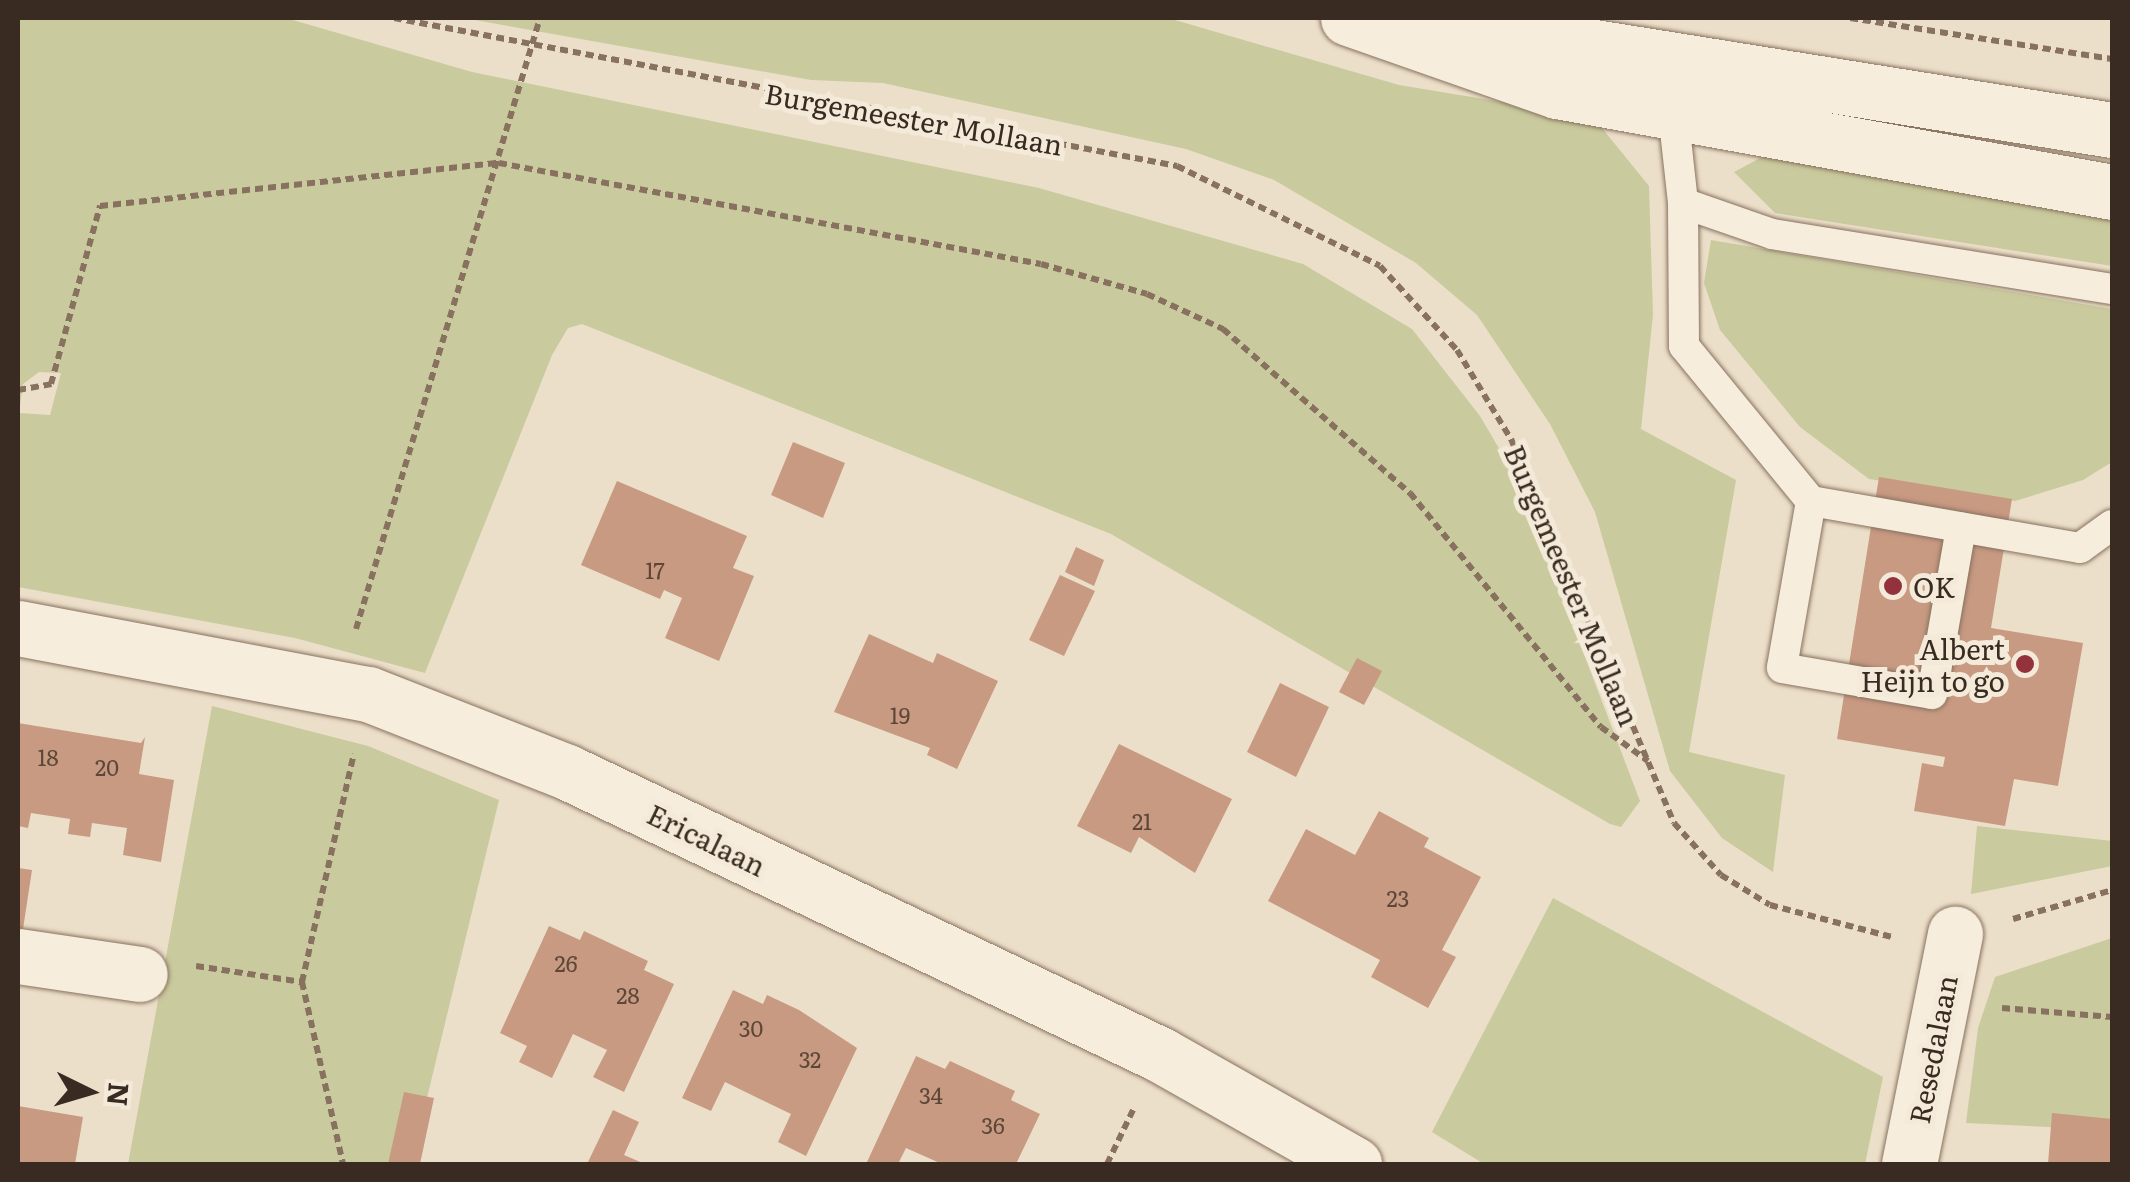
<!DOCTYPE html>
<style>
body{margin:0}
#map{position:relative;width:2130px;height:1182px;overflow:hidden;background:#ecdfc9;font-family:Literata,serif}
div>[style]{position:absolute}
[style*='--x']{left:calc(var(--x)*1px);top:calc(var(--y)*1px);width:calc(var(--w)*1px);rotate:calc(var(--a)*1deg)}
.green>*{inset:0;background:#c9ca9e}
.building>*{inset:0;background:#c89a82}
.path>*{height:6px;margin-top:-3px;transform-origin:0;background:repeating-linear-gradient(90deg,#88725f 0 8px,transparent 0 13px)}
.roads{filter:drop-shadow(0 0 2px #88725f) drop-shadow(0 0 2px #88725f)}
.service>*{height:30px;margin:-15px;padding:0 15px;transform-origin:15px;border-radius:15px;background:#f7eddd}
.minor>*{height:55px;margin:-27.5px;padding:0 27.5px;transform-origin:27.5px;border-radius:27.5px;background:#f7eddd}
.secondary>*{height:55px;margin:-27.5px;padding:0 27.5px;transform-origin:27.5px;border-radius:27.5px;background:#f7eddd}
.dots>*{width:28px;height:28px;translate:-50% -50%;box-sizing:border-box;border:5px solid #f4ead9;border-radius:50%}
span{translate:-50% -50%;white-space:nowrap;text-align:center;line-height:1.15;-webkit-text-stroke:10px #f4ead9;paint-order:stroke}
.number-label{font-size:22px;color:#5d4739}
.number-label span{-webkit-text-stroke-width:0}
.street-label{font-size:28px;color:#392b21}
.poi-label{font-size:28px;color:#392b21}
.left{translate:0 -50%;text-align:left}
.right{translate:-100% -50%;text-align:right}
.frame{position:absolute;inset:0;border:20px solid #392b21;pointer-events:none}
.north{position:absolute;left:40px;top:1042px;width:100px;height:100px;-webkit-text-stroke:8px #f4ead9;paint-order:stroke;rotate:95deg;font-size:28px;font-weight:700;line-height:40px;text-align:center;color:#392b21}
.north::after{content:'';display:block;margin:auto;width:35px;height:45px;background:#392b21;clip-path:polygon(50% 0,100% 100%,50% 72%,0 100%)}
</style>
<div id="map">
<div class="green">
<i style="clip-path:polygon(evenodd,18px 18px,286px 18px,472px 72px,1039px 188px,1303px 264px,1412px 329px,1480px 416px,1518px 481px,1640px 801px,1621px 827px,1610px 824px,1111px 534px,582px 324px,568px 328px,552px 355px,425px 673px,295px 638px,18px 587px,18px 18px,39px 372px,61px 373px,50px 415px,19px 413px,23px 384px,39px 372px)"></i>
<i style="clip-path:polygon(463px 18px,1168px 18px,1399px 85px,1593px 117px,1649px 186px,1653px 315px,1641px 429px,1736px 480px,1689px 752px,1785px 775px,1773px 872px,1722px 838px,1670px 771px,1595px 512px,1550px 424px,1477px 315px,1416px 263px,1274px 180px,1186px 149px,883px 83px,811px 80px)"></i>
<i style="clip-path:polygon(1777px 149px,2112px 202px,2112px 266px,1775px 213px,1734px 172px)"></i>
<i style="clip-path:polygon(1711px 240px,2112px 309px,2112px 462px,2083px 480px,2015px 501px,1869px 479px,1800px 427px,1720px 330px,1704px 283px)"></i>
<i style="clip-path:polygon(212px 706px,368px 746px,499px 800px,411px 1164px,128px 1164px)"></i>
<i style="clip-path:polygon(1977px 826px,2112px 841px,2112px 866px,1971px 894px)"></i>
<i style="clip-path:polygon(1553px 898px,1883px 1077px,1865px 1164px,1484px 1164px,1432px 1132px)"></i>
<i style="clip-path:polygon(2112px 938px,2112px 1130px,1966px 1123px,1978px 1028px,1995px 977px)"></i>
</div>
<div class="building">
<i style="clip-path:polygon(793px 442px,845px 463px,823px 518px,771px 495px)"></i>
<i style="clip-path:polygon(1879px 477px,2012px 499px,1991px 628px,2083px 643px,2058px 786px,2014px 779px,2005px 826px,1914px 811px,1922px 763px,1943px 767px,1945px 757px,1837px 739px)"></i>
<i style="clip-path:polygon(617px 481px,747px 536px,733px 568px,754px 576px,719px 661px,665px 638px,682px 598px,664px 590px,660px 599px,581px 565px)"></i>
<i style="clip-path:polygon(1076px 547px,1104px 560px,1094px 586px,1065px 572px)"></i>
<i style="clip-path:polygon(1060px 575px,1095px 591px,1064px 656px,1029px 640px)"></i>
<i style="clip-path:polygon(869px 634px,933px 663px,937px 653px,998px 681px,957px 769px,927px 755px,930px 748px,834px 712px)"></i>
<i style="clip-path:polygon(1357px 658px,1382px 671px,1364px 705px,1339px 692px)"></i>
<i style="clip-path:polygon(1280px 683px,1329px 707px,1296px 777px,1247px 752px)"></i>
<i style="clip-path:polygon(18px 723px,141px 743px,145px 737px,139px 774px,174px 780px,161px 862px,123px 855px,127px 828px,92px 823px,90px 837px,68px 834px,70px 819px,31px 813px,28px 828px,18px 826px)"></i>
<i style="clip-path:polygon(1119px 744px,1232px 799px,1195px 873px,1139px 837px,1131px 853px,1077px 826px)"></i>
<i style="clip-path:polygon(1379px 811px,1429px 838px,1424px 847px,1481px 877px,1442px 950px,1456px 957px,1428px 1008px,1371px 977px,1380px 960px,1268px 901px,1306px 829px,1355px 855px)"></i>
<i style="clip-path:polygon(18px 868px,32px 870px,23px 929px,18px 928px)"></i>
<i style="clip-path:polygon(549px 926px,580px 940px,584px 931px,648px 961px,644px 970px,674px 984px,624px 1092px,593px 1077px,607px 1050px,573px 1034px,552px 1078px,519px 1062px,527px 1046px,500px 1033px)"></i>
<i style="clip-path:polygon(733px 990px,763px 1004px,767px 995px,799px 1010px,857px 1048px,806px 1156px,778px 1142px,791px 1114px,725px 1082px,711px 1111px,682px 1098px)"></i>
<i style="clip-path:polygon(916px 1056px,945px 1069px,950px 1061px,1015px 1091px,1011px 1100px,1040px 1114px,1016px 1164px,942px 1164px,906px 1148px,898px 1164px,867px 1162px)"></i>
<i style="clip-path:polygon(404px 1092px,434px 1098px,420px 1164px,388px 1164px)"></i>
<i style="clip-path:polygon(18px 1106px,83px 1117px,75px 1164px,18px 1164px)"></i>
<i style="clip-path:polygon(613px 1110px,639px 1122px,624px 1155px,645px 1164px,587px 1164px)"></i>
<i style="clip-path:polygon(2052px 1113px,2112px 1119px,2112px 1164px,2048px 1164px)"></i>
</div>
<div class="path">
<i style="--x:394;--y:18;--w:797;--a:10.7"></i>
<i style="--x:1177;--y:166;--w:226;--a:26.2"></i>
<i style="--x:1380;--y:266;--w:114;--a:47.5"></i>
<i style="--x:1457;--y:350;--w:104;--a:58.8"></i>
<i style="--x:1511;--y:439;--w:417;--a:67"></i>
<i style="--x:1674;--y:823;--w:70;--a:47.9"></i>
<i style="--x:1721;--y:875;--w:57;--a:31.5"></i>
<i style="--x:1770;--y:905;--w:126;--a:14.7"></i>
<i style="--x:1850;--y:18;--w:265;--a:8.9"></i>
<i style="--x:18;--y:390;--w:34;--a:-10"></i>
<i style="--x:51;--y:384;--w:185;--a:-74.6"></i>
<i style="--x:100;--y:206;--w:401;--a:-6.2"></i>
<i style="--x:499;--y:163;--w:551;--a:10.56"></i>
<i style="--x:1041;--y:264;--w:110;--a:15.8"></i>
<i style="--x:1147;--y:294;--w:84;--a:24.7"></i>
<i style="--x:1223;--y:329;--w:249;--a:41.3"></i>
<i style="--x:1410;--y:493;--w:302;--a:50.8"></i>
<i style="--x:1601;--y:727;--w:58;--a:35.9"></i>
<i style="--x:356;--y:629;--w:638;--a:-73.24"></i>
<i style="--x:2013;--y:919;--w:103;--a:-16.3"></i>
<i style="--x:196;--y:966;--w:107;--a:8.6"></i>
<i style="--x:302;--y:982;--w:187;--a:77.3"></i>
<i style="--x:302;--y:982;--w:234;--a:-77.2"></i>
<i style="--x:2002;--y:1008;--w:110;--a:4.7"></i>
<i style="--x:1107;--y:1164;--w:60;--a:-64.3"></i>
</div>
<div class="roads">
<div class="service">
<i style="--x:1672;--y:103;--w:101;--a:83.7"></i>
<i style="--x:1683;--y:203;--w:94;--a:19.2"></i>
<i style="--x:1772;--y:234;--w:344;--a:9.2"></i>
<i style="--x:1683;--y:203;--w:143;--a:89.6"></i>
<i style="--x:1684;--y:346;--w:200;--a:50.7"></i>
<i style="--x:1811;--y:501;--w:273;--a:9.9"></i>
<i style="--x:2080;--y:548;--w:39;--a:-36"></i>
<i style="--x:1811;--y:501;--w:169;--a:99.9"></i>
<i style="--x:1782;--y:668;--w:152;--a:9.8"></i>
<i style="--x:1932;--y:694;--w:169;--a:-80.1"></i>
</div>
<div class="minor">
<i style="--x:18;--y:628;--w:356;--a:10.7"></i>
<i style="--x:368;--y:694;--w:214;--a:21.4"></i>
<i style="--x:567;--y:772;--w:658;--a:25.47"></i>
<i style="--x:1161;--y:1055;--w:222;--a:29.5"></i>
<i style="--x:18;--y:956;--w:123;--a:8.4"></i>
<i style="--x:1909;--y:1164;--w:235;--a:-78.7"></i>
</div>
<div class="secondary">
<i style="--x:1348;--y:18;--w:221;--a:19.3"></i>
<i style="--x:1557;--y:91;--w:564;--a:10.31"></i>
<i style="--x:1442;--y:28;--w:122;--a:6.6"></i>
<i style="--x:1563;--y:42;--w:556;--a:9.11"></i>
</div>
</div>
<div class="dots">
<i style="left:1893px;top:586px;background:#94323b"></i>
<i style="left:2025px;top:664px;background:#94323b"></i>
</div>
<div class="number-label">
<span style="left:655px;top:570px">17</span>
<span style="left:900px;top:715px">19</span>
<span style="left:48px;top:757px">18</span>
<span style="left:107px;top:767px">20</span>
<span style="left:1142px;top:821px">21</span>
<span style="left:1398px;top:898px">23</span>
<span style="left:566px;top:963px">26</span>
<span style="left:628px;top:995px">28</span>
<span style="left:751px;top:1028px">30</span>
<span style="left:810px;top:1059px">32</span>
<span style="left:931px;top:1095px">34</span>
<span style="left:993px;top:1125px">36</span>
</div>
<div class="street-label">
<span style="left:914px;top:118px;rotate:10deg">Burgemeester Mollaan</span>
<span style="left:1573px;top:585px;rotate:67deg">Burgemeester Mollaan</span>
<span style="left:707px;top:839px;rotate:26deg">Ericalaan</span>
<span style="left:1932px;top:1049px;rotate:-79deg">Resedalaan</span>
</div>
<div class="poi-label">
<span class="left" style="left:1913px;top:586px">OK</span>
<span class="right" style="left:2005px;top:664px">Albert<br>Heijn to go</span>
</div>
<div class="frame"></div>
<div class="north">N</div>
</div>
